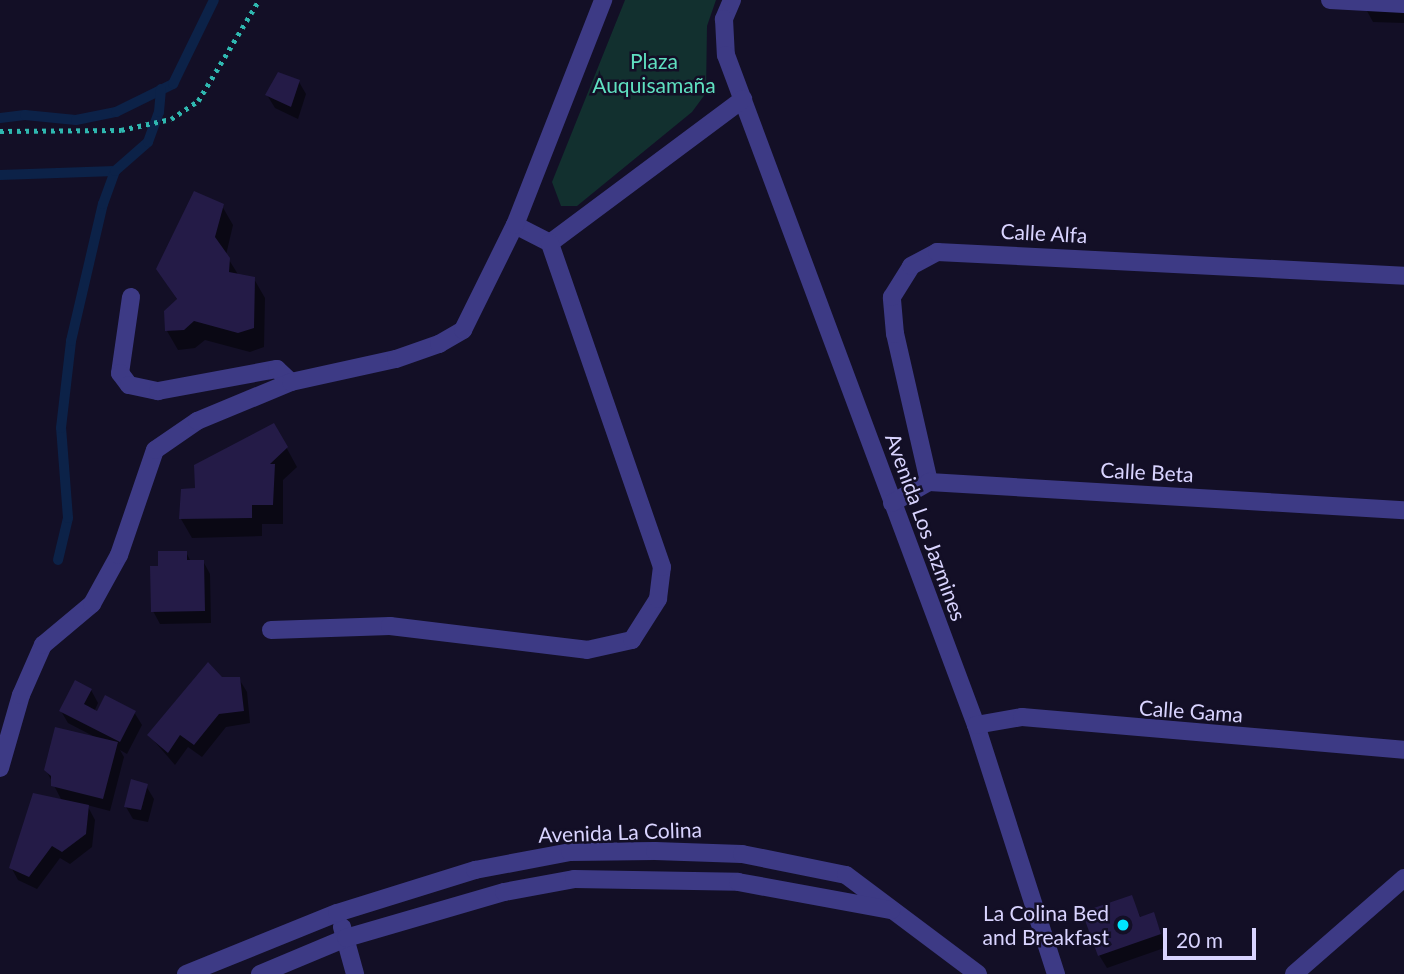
<!DOCTYPE html>
<meta charset="utf-8">
<style>
body{margin:0}
#map{position:relative;width:1404px;height:974px;overflow:hidden;background:#130f26;font-family:Lato,sans-serif}
div>[style]{position:absolute}
[style*='--x']{left:calc(var(--x)*1px);top:calc(var(--y)*1px);width:calc(var(--w)*1px);rotate:calc(var(--a)*1deg)}
.green>*{inset:0;background:#12302f}
.shadow>*{inset:0;background:#0007}
.stream>*{height:10px;margin:-5px;padding:0 5px;transform-origin:5px;border-radius:5px;background:#0c2248}
.building>*{inset:0;background:#241b47}
.path>*{height:4.5px;margin-top:-2.25px;transform-origin:0;background:repeating-linear-gradient(90deg,#2fb8b0 0 3.5px,transparent 0 8.5px)}
.minor>*{height:18px;margin:-9px;padding:0 9px;transform-origin:9px;border-radius:9px;background:#3d3a85}
.dots>*{width:19px;height:19px;translate:-50% -50%;box-sizing:border-box;border:4px solid #130f26;border-radius:50%}
span{translate:-50% -50%;white-space:nowrap;text-align:center;line-height:1.15;-webkit-text-stroke:5px #130f26;paint-order:stroke}
.park-label{font-size:21px;color:#5fe0c0}
.street-label{font-size:21px;color:#d9d4ff}
.poi-label{font-size:21px;color:#d9d4ff}
.right{translate:-100% -50%;text-align:right}
.scale{position:absolute;left:1163px;top:928px;width:93px;height:32px;box-sizing:border-box;border:4px solid #d9d4ff;border-top:0;padding-left:9px;font-size:21px;line-height:24px;white-space:nowrap;color:#d9d4ff;-webkit-text-stroke:5px #130f26;paint-order:stroke}
</style>
<div id="map">
<div class="green">
<i style="clip-path:polygon(625px 0,716px 0,707px 26px,706px 93px,692px 112px,577px 206px,561px 206px,552px 182px)"></i>
</div>
<div class="shadow">
<i style="clip-path:polygon(1361px 0,1404px 0,1404px 23px,1373px 22px)"></i>
<i style="clip-path:polygon(299px 82px,306px 94px,298px 119px,275px 108px,267px 95px)"></i>
<i style="clip-path:polygon(222px 206px,233px 225px,226px 255px,239px 276px,254px 279px,265px 298px,264px 347px,250px 352px,205px 340px,195px 348px,178px 350px,167px 331px,178px 301px,158px 269px)"></i>
<i style="clip-path:polygon(274px 425px,297px 467px,283px 480px,283px 524px,262px 524px,262px 536px,192px 538px,181px 519px,196px 490px)"></i>
<i style="clip-path:polygon(186px 552px,191px 562px,203px 561px,210px 574px,211px 623px,160px 624px,153px 611px)"></i>
<i style="clip-path:polygon(221px 679px,239px 679px,247px 692px,250px 723px,226px 727px,202px 757px,188px 747px,175px 765px,149px 735px)"></i>
<i style="clip-path:polygon(91px 690px,98px 703px,94px 712px,134px 712px,142px 725px,127px 754px,120px 750px,124px 757px,110px 811px,87px 805px,95px 820px,92px 847px,70px 864px,60px 858px,37px 889px,18px 880px,11px 867px,62px 801px,46px 770px,95px 737px,68px 723px,61px 711px)"></i>
<i style="clip-path:polygon(146px 786px,154px 799px,148px 822px,133px 819px,126px 807px)"></i>
<i style="clip-path:polygon(1131px 897px,1141px 918px,1153px 914px,1167px 947px,1107px 968px,1099px 955px)"></i>
</div>
<div class="stream">
<i style="--x:0;--y:118;--w:25;--a:-7"></i>
<i style="--x:25;--y:115;--w:51;--a:5.6"></i>
<i style="--x:76;--y:120;--w:41;--a:-11.3"></i>
<i style="--x:116;--y:112;--w:64;--a:-26.2"></i>
<i style="--x:173;--y:84;--w:93;--a:-64"></i>
<i style="--x:0;--y:175;--w:115;--a:-2"></i>
<i style="--x:58;--y:560;--w:43;--a:-76.6"></i>
<i style="--x:68;--y:518;--w:90;--a:-94.4"></i>
<i style="--x:61;--y:428;--w:88;--a:-83.4"></i>
<i style="--x:71;--y:341;--w:141;--a:-76.9"></i>
<i style="--x:103;--y:204;--w:35;--a:-70"></i>
<i style="--x:115;--y:171;--w:44;--a:-41.3"></i>
<i style="--x:148;--y:142;--w:32;--a:-70"></i>
<i style="--x:159;--y:112;--w:23;--a:-85"></i>
</div>
<div class="building">
<i style="clip-path:polygon(278px 72px,300px 80px,291px 107px,265px 95px)"></i>
<i style="clip-path:polygon(194px 191px,224px 204px,215px 237px,230px 258px,229px 272px,255px 277px,254px 328px,238px 333px,194px 321px,184px 330px,165px 331px,164px 311px,177px 299px,156px 269px)"></i>
<i style="clip-path:polygon(274px 423px,288px 447px,270px 464px,275px 464px,273px 505px,252px 505px,252px 518px,179px 519px,181px 489px,195px 488px,194px 465px)"></i>
<i style="clip-path:polygon(158px 551px,187px 551px,187px 560px,204px 560px,205px 611px,151px 612px,150px 566px,158px 566px)"></i>
<i style="clip-path:polygon(208px 662px,222px 677px,240px 677px,244px 711px,219px 714px,194px 745px,180px 735px,168px 753px,147px 735px)"></i>
<i style="clip-path:polygon(75px 680px,92px 689px,84px 704px,97px 711px,105px 695px,136px 711px,120px 742px,59px 711px)"></i>
<i style="clip-path:polygon(55px 727px,118px 742px,103px 799px,51px 786px,51px 776px,44px 770px)"></i>
<i style="clip-path:polygon(131px 779px,148px 784px,141px 810px,124px 807px)"></i>
<i style="clip-path:polygon(33px 793px,89px 805px,86px 834px,62px 852px,52px 846px,29px 877px,9px 868px)"></i>
<i style="clip-path:polygon(1132px 895px,1140px 917px,1154px 912px,1161px 934px,1098px 956px,1082px 912px)"></i>
</div>
<div class="path">
<i style="--x:0;--y:131;--w:121;--a:-0.5"></i>
<i style="--x:121;--y:130;--w:51;--a:-12.4"></i>
<i style="--x:171;--y:119;--w:32;--a:-34"></i>
<i style="--x:198;--y:101;--w:118;--a:-58.9"></i>
</div>
<div class="minor">
<i style="--x:732;--y:0;--w:21;--a:113"></i>
<i style="--x:724;--y:19;--w:36;--a:87"></i>
<i style="--x:726;--y:55;--w:715;--a:69.54"></i>
<i style="--x:976;--y:725;--w:262;--a:72.2"></i>
<i style="--x:1330;--y:0;--w:74;--a:3.1"></i>
<i style="--x:515;--y:225;--w:39;--a:27"></i>
<i style="--x:550;--y:243;--w:241;--a:-36.7"></i>
<i style="--x:131;--y:297;--w:77;--a:98.2"></i>
<i style="--x:120;--y:373;--w:15;--a:53"></i>
<i style="--x:129;--y:385;--w:30;--a:12"></i>
<i style="--x:158;--y:391;--w:121;--a:-10.5"></i>
<i style="--x:277;--y:369;--w:19;--a:43"></i>
<i style="--x:929;--y:482;--w:152;--a:-102.9"></i>
<i style="--x:895;--y:334;--w:37;--a:-95"></i>
<i style="--x:892;--y:297;--w:36;--a:-58"></i>
<i style="--x:911;--y:266;--w:30;--a:-28"></i>
<i style="--x:937;--y:252;--w:468;--a:2.9"></i>
<i style="--x:892;--y:503;--w:43;--a:-29.6"></i>
<i style="--x:929;--y:482;--w:476;--a:3.4"></i>
<i style="--x:271;--y:630;--w:119;--a:-1.9"></i>
<i style="--x:390;--y:626;--w:198;--a:6.9"></i>
<i style="--x:587;--y:650;--w:46;--a:-12.5"></i>
<i style="--x:632;--y:640;--w:49;--a:-57.6"></i>
<i style="--x:658;--y:599;--w:32;--a:-83"></i>
<i style="--x:662;--y:567;--w:343;--a:-109.1"></i>
<i style="--x:976;--y:725;--w:47;--a:-9.9"></i>
<i style="--x:1022;--y:717;--w:383;--a:4.9"></i>
<i style="--x:0;--y:768;--w:76;--a:-74"></i>
<i style="--x:21;--y:695;--w:55;--a:-66.3"></i>
<i style="--x:43;--y:645;--w:64;--a:-39.9"></i>
<i style="--x:92;--y:604;--w:56;--a:-61.1"></i>
<i style="--x:119;--y:555;--w:111;--a:-71.1"></i>
<i style="--x:155;--y:450;--w:51;--a:-34.6"></i>
<i style="--x:197;--y:421;--w:102;--a:-22.5"></i>
<i style="--x:291;--y:382;--w:107;--a:-12.4"></i>
<i style="--x:396;--y:359;--w:46;--a:-19.2"></i>
<i style="--x:439;--y:344;--w:28;--a:-30"></i>
<i style="--x:463;--y:330;--w:117;--a:-63.7"></i>
<i style="--x:515;--y:225;--w:242;--a:-68.6"></i>
<i style="--x:342;--y:927;--w:49;--a:74.5"></i>
<i style="--x:186;--y:974;--w:163;--a:-22"></i>
<i style="--x:337;--y:913;--w:145;--a:-17.3"></i>
<i style="--x:475;--y:870;--w:97;--a:-10.7"></i>
<i style="--x:570;--y:852;--w:85;--a:-0.7"></i>
<i style="--x:655;--y:851;--w:87;--a:2"></i>
<i style="--x:742;--y:854;--w:106;--a:11.4"></i>
<i style="--x:846;--y:875;--w:165;--a:36.9"></i>
<i style="--x:260;--y:974;--w:93;--a:-22.7"></i>
<i style="--x:346;--y:938;--w:165;--a:-16.2"></i>
<i style="--x:504;--y:892;--w:71;--a:-10.5"></i>
<i style="--x:574;--y:879;--w:164;--a:1"></i>
<i style="--x:738;--y:882;--w:156;--a:10.4"></i>
<i style="--x:1294;--y:974;--w:146;--a:-41.1"></i>
</div>
<div class="dots">
<i style="left:1123px;top:925px;background:#00e5ff"></i>
</div>
<div class="park-label">
<span style="left:654px;top:73px">Plaza<br>Auquisamaña</span>
</div>
<div class="street-label">
<span style="left:1044px;top:233px;rotate:3deg">Calle Alfa</span>
<span style="left:1147px;top:472px;rotate:3deg">Calle Beta</span>
<span style="left:926px;top:527px;rotate:70deg">Avenida Los Jazmines</span>
<span style="left:1191px;top:711px;rotate:4deg">Calle Gama</span>
<span style="left:620px;top:832px;rotate:-2deg">Avenida La Colina</span>
</div>
<div class="poi-label">
<span class="right" style="left:1109px;top:925px">La Colina Bed<br>and Breakfast</span>
</div>
<div class="scale">20 m</div>
</div>
